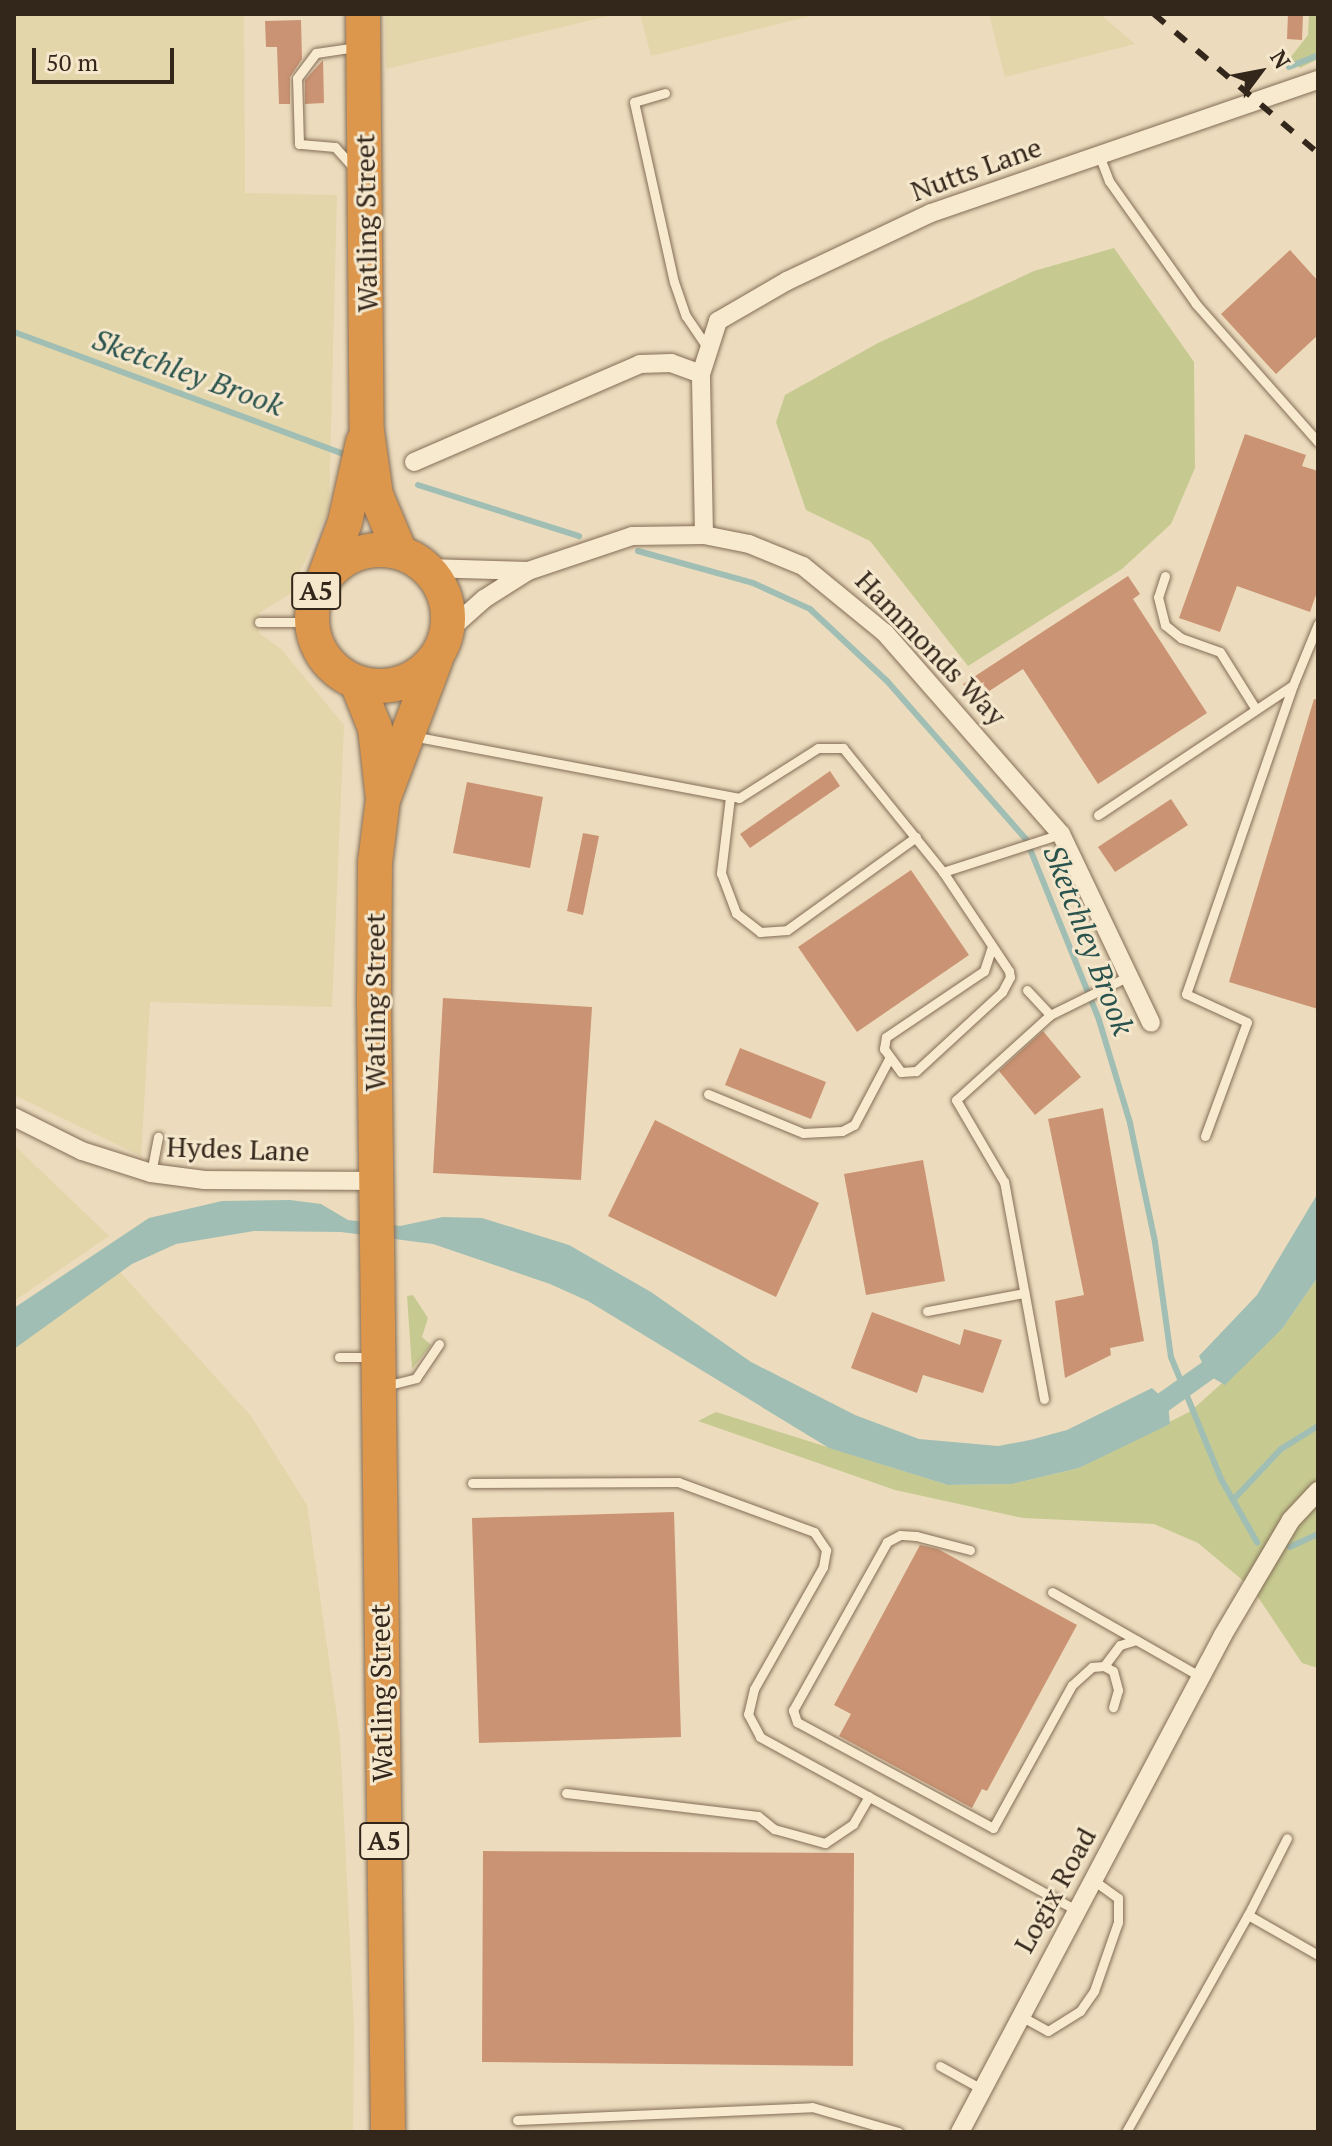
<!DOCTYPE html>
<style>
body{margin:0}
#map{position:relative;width:1332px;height:2146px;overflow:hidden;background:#ecdcbd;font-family:"PT Serif",serif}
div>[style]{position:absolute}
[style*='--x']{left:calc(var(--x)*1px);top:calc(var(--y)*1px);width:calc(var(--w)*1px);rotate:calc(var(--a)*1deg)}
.farmland>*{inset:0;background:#e2d6aa}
.green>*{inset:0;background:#c6ca91}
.water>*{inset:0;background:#a0beb4}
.stream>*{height:6px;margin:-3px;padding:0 3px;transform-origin:3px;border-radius:3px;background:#a0beb4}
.canal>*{height:20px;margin:-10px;padding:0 10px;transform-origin:10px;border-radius:10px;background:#a0beb4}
.building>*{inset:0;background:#ca9373}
.roads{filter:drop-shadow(0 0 2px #846d57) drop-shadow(0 0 2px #846d57)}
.lane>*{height:9px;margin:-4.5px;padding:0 4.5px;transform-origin:4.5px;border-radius:4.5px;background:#f8eacf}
.street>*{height:18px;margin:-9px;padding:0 9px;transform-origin:9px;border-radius:9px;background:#f8eacf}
.highway>*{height:34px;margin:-17px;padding:0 17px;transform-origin:17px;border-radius:17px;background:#dc974d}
.highway>.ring{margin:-17px;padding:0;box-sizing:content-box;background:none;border:34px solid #dc974d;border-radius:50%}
.rail>*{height:6px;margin-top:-3px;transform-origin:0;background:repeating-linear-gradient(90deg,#33261b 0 14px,transparent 0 28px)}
span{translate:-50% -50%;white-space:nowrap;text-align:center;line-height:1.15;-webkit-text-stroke:6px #f4e7cc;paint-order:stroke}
.shield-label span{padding:2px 6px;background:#f4e7cc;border:2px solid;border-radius:6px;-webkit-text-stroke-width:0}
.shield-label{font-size:26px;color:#33261b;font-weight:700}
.street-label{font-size:28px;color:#33261b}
.water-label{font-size:30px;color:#2a534e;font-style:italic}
.frame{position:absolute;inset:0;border:16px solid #33261b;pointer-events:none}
.north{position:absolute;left:1220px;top:32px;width:80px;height:80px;-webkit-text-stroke:6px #f4e7cc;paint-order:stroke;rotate:58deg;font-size:22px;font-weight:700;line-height:32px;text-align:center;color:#33261b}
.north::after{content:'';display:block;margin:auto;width:28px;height:36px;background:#33261b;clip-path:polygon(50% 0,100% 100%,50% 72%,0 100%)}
.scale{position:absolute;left:32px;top:48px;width:142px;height:36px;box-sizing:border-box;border:4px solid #33261b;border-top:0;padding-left:10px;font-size:24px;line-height:28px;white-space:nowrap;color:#33261b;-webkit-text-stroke:6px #f4e7cc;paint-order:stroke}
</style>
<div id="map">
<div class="farmland">
<i style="clip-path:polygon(14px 14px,244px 14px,245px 193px,337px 195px,329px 508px,290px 594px,259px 613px,259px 633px,281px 649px,344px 725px,332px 1007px,150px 1002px,141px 1156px,14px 1095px)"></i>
<i style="clip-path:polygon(385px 14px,617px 14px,386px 69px)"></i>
<i style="clip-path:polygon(640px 14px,818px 14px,651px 56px)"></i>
<i style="clip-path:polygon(989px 14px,1100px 14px,1135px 44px,1005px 77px)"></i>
<i style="clip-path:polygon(14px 1145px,109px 1236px,14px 1301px)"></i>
<i style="clip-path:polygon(109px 1260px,251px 1416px,307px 1505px,340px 1737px,354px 2028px,353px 2132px,14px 2132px,14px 1329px)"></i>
</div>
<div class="green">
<i style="clip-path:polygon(1309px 14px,1318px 14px,1318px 59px,1300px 68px,1290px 58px,1308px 35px)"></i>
<i style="clip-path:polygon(1114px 248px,1194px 362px,1195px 468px,1171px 524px,1122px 569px,968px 666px,870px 541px,806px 510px,776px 422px,785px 395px,878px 343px,1034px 271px)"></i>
<i style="clip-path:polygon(1318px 1277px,1318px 1480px,1294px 1515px,1318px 1491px,1318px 1668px,1302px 1663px,1252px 1588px,1198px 1543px,1154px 1524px,1023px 1518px,895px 1490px,698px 1421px,716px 1412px,948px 1485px,1012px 1484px,1079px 1468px,1191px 1411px,1282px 1329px)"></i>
<i style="clip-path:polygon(413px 1295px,428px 1318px,422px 1337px,431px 1345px,412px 1369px,407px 1296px)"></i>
</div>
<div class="water">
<i style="clip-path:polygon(1318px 1193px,1318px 1277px,1282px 1329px,1225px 1385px,1208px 1375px,1199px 1356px,1257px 1295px)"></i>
<i style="clip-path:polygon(290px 1200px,321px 1204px,348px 1220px,400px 1226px,443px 1217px,482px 1218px,569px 1245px,651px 1292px,751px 1362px,855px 1415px,919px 1439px,998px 1446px,1030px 1440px,1067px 1430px,1152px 1388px,1168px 1403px,1170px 1424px,1079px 1468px,1012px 1484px,948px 1485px,829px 1448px,588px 1301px,550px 1284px,433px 1244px,341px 1232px,254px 1231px,176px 1244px,132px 1264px,14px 1349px,14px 1308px,149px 1218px,222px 1201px)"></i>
</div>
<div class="stream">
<i style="--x:1289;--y:67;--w:31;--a:-22"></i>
<i style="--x:14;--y:332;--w:354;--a:20.3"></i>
<i style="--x:418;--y:485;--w:169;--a:17.6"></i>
<i style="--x:638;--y:551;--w:119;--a:15.5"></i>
<i style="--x:753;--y:583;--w:63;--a:24.5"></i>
<i style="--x:810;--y:609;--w:105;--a:43.1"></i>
<i style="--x:887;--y:681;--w:210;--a:48.7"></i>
<i style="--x:1026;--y:839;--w:195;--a:68"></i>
<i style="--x:1099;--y:1020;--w:108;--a:73.2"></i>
<i style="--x:1130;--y:1123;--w:122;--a:78.1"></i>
<i style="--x:1155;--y:1242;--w:116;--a:82.1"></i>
<i style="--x:1171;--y:1357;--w:132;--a:67.7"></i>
<i style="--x:1221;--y:1479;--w:73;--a:60.3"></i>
<i style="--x:1233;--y:1500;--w:70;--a:-46.7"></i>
<i style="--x:1281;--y:1449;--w:44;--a:-31.9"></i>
<i style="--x:1290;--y:1547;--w:31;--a:-25"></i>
</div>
<div class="canal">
<i style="--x:1144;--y:1416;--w:103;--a:-35.5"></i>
</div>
<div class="building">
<i style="clip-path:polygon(1288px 14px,1303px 15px,1302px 40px,1287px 39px)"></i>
<i style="clip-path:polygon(301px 20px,302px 59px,290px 77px,290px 104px,279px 104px,277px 47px,266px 47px,265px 21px)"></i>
<i style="clip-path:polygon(323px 60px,324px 103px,305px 104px,305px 80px)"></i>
<i style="clip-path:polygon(1290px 250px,1318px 281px,1318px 335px,1276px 374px,1221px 314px)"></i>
<i style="clip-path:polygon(1245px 434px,1306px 455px,1302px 466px,1318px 471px,1318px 589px,1310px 612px,1237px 586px,1220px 632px,1179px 618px)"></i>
<i style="clip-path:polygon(1128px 576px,1140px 594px,1133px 599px,1207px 713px,1098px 784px,1023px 669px,974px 701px,963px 684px)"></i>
<i style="clip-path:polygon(1314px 699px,1318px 700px,1318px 1009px,1229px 982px)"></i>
<i style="clip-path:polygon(830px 771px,840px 786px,750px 848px,740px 834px)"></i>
<i style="clip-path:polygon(467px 782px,543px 797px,530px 868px,453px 853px)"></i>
<i style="clip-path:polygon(1171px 799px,1188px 825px,1115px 872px,1098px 847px)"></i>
<i style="clip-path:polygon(583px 833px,599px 836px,583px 915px,567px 911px)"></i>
<i style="clip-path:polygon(911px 870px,969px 955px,857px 1032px,798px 947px)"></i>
<i style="clip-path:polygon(443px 998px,592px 1007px,581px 1180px,433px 1173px)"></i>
<i style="clip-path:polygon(1043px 1031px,1081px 1077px,1035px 1115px,999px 1071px)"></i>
<i style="clip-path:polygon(740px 1048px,826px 1082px,811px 1119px,725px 1085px)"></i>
<i style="clip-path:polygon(1103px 1108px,1144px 1341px,1110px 1348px,1111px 1355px,1065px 1378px,1055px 1301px,1084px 1295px,1048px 1119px)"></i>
<i style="clip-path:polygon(655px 1120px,819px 1203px,776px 1297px,608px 1216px)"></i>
<i style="clip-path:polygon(923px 1160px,945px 1281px,866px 1295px,844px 1174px)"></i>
<i style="clip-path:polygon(872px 1312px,960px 1345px,964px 1329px,1002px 1340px,983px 1393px,923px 1375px,917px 1393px,851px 1368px)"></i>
<i style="clip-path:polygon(674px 1512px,681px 1737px,479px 1743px,472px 1518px)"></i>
<i style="clip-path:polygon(920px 1545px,938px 1549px,1077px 1625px,987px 1791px,982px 1789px,972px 1808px,839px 1736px,851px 1714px,834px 1705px)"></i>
<i style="clip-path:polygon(483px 1851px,854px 1853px,853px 2066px,482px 2062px)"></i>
</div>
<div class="roads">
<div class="lane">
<i style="--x:665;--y:93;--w:32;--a:164"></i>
<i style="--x:634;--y:102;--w:184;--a:77.5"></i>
<i style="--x:674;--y:282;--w:36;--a:71"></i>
<i style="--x:686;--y:316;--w:41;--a:55.9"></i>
<i style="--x:1099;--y:155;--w:28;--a:69"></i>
<i style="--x:1109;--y:181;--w:151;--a:54.7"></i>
<i style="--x:1196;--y:304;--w:184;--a:48.5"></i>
<i style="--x:353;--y:167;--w:27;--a:-132"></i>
<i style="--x:335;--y:147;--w:36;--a:-175"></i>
<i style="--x:299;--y:144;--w:66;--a:-91.7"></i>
<i style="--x:297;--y:78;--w:31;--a:-53"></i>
<i style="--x:316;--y:53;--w:40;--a:-8.5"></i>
<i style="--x:1165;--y:576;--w:22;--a:108"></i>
<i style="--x:1158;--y:597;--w:29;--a:76"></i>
<i style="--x:1165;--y:625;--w:21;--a:39"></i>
<i style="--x:1181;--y:638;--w:41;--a:19.7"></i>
<i style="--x:1220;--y:652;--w:66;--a:58"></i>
<i style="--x:259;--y:622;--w:52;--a:0"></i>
<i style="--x:412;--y:736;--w:333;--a:10.7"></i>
<i style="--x:739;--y:798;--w:93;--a:-32.3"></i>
<i style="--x:818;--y:748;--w:25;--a:0"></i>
<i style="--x:843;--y:748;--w:159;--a:51.1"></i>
<i style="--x:943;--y:872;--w:119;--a:56.3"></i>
<i style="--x:1009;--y:971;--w:6;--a:81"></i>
<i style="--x:1010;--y:977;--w:17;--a:118"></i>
<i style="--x:1002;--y:992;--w:117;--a:137.4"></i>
<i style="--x:916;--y:1071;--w:15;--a:176"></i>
<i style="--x:901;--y:1072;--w:29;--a:-126"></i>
<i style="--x:884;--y:1049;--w:12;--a:-81"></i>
<i style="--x:886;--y:1037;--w:118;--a:-34"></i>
<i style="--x:984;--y:971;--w:26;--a:-72"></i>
<i style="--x:730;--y:797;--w:77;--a:96.8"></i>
<i style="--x:721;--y:873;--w:43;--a:69.4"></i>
<i style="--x:736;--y:913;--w:31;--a:38"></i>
<i style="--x:760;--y:932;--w:27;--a:-4"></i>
<i style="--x:787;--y:930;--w:159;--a:-35.8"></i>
<i style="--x:1098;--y:815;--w:234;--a:-33.7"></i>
<i style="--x:1293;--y:685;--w:66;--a:-67.7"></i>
<i style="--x:943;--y:872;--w:124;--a:-17.9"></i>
<i style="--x:1027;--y:990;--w:34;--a:47"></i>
<i style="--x:708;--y:1094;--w:103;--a:22.3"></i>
<i style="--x:803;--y:1133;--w:39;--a:-3"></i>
<i style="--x:842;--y:1131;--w:13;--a:-27"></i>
<i style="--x:854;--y:1125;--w:75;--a:-62.1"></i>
<i style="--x:1205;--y:1136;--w:121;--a:-69.8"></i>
<i style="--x:1247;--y:1022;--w:67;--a:-155.3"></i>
<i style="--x:1186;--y:994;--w:327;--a:-70.9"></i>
<i style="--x:151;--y:1173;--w:37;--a:-79"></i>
<i style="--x:927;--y:1311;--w:99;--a:-10.5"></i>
<i style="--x:339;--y:1357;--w:32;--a:0"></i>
<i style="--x:385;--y:1386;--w:32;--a:-14"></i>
<i style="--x:416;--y:1378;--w:41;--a:-55.9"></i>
<i style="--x:1044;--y:1399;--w:221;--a:-100.4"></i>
<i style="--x:1004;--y:1182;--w:95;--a:-120.3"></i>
<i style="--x:956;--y:1100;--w:127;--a:-42.1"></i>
<i style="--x:1050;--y:1015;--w:88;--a:-26.3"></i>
<i style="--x:472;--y:1483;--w:206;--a:-0.3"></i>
<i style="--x:678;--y:1482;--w:145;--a:20.2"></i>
<i style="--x:814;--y:1532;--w:22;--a:56"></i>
<i style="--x:826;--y:1550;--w:17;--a:100"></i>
<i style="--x:823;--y:1567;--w:140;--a:119.5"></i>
<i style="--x:754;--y:1689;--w:26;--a:103"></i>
<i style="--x:748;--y:1714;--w:26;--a:62"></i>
<i style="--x:760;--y:1737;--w:360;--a:28.7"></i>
<i style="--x:970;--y:1550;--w:56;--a:-165.5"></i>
<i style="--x:916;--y:1536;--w:16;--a:-176"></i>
<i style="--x:900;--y:1535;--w:15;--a:152"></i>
<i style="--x:887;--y:1542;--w:193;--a:119.2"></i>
<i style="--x:793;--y:1710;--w:13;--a:72"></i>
<i style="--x:797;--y:1722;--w:223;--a:28.4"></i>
<i style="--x:993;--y:1828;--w:163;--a:-61.1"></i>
<i style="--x:1072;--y:1685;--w:27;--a:-42"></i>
<i style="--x:1092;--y:1667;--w:12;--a:-5"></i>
<i style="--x:1104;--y:1666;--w:26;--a:-53"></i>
<i style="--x:1120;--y:1645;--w:17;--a:-17"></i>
<i style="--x:1052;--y:1592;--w:174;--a:29.7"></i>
<i style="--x:1104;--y:1666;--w:10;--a:29"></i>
<i style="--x:1113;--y:1671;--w:20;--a:75"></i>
<i style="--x:1118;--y:1690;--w:18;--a:106"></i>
<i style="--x:566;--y:1793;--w:193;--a:6.8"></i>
<i style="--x:758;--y:1816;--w:21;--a:39"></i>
<i style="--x:774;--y:1829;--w:53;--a:15.4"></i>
<i style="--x:825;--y:1843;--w:34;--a:-34"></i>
<i style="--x:853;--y:1824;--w:32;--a:-60"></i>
<i style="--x:1248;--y:1915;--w:86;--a:-63.1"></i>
<i style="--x:1019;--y:2015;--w:33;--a:29"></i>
<i style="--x:1048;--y:2031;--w:38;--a:-32"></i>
<i style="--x:1080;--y:2011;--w:24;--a:-55"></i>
<i style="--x:1094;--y:1991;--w:73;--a:-70.8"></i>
<i style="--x:1118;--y:1922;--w:24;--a:-90"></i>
<i style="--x:1118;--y:1898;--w:31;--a:-144"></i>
<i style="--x:940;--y:2066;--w:46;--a:28.8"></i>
<i style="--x:517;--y:2120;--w:295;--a:-2.5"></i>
<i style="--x:812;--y:2107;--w:90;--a:16.2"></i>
<i style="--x:1126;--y:2132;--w:249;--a:-60.7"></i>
<i style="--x:1248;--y:1915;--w:81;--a:29.7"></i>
</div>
<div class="street">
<i style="--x:414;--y:462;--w:246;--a:-23.4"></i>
<i style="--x:640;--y:364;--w:31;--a:-2"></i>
<i style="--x:671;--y:363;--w:32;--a:20"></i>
<i style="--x:704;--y:535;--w:161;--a:-91.1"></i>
<i style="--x:701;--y:374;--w:56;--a:-72.2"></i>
<i style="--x:718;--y:321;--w:80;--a:-30.1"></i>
<i style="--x:787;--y:281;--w:159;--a:-25.3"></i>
<i style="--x:931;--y:213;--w:409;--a:-19"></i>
<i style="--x:427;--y:568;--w:101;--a:1.7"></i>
<i style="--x:447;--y:632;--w:50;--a:-41.7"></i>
<i style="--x:484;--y:599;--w:52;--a:-32.5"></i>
<i style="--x:528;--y:571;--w:110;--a:-18.6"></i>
<i style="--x:632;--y:536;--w:72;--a:-0.8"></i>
<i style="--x:704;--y:535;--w:46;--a:11.3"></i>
<i style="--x:749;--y:544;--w:58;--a:22.2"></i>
<i style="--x:803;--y:566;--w:106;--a:39.3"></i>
<i style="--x:885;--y:633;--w:267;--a:48.8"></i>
<i style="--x:1061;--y:834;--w:209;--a:64.5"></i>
<i style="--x:14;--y:1117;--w:76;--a:26.6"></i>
<i style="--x:82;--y:1151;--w:72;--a:17.7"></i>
<i style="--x:151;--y:1173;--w:54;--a:7.4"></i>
<i style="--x:205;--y:1180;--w:171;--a:0.3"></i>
<i style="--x:960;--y:2132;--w:562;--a:-62.11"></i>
<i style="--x:1223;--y:1635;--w:134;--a:-59.4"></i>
<i style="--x:1291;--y:1520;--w:40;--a:-47"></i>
</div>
<div class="highway">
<i style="--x:363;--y:14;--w:418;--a:89.5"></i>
<i style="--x:367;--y:432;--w:64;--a:81.9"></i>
<i style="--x:376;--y:495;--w:62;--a:67.2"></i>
<i class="ring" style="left:312px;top:550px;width:102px;height:102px"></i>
<i style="--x:325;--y:576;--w:58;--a:-69.7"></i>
<i style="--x:345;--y:522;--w:82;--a:-77.3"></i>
<i style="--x:357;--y:683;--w:48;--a:68.2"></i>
<i style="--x:375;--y:728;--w:71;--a:83.6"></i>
<i style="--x:383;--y:799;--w:64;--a:97.2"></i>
<i style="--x:375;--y:862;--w:139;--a:90.4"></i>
<i style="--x:374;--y:1001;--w:1131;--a:89.29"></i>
<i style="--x:384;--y:797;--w:147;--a:-69.4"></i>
</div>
</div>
<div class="rail">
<i style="--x:1154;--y:14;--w:215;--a:40.3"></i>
</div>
<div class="shield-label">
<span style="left:316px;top:591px">A5</span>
<span style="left:384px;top:1841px">A5</span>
</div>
<div class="street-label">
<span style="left:976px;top:169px;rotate:-20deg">Nutts Lane</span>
<span style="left:366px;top:223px;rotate:-91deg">Watling Street</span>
<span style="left:931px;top:648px;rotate:46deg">Hammonds Way</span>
<span style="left:375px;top:1002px;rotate:-90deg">Watling Street</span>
<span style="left:238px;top:1149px;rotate:2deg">Hydes Lane</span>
<span style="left:381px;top:1693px;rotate:-91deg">Watling Street</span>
<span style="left:1055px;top:1890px;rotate:-61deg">Logix Road</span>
</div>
<div class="water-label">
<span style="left:188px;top:372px;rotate:20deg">Sketchley Brook</span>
<span style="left:1089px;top:940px;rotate:69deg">Sketchley Brook</span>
</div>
<div class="frame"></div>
<div class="north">N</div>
<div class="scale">50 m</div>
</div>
